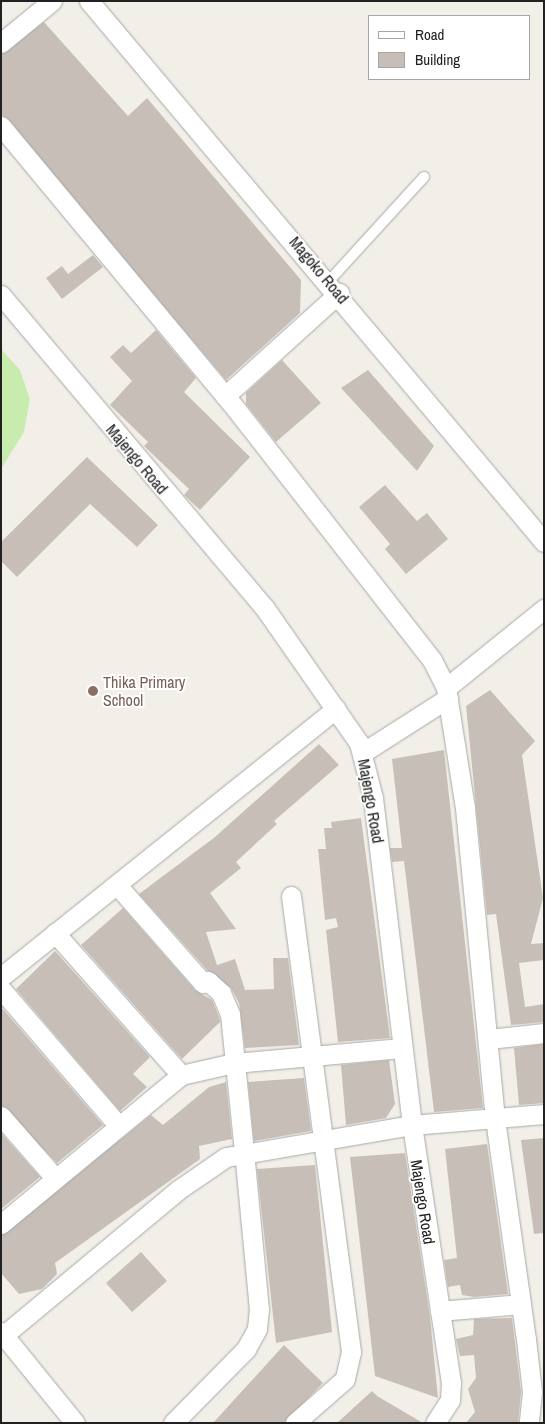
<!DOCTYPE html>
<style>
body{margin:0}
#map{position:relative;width:545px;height:1424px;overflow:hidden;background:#f2efe8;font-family:"Archivo Narrow",sans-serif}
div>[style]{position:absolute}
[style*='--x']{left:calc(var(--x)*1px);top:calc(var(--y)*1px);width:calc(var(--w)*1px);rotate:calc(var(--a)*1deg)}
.grass>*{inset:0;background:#c8ecae}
.building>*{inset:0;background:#c7bfb7}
.roads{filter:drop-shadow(0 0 1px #a8a8a8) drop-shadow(0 0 1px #a8a8a8)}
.lane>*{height:10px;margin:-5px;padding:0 5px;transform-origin:5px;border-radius:5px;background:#fff}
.street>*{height:19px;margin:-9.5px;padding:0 9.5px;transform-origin:9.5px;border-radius:9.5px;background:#fff}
.dots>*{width:14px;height:14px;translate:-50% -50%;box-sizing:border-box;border:2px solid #fff;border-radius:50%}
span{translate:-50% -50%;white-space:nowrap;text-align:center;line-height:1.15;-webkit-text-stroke:4px #fff;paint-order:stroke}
.street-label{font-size:16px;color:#212121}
.education-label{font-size:16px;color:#785e54}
.left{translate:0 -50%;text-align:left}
.frame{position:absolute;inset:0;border:2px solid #212121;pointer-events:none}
.legend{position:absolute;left:368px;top:15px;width:162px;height:65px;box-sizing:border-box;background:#fff;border:1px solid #a6a6a6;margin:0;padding:6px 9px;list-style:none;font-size:15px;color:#212121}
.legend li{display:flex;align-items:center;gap:10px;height:25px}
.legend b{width:25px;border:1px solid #a6a6a6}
</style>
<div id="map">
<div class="grass">
<i style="clip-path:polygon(1px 349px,20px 370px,30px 399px,24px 432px,1px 469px)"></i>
</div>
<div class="building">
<i style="clip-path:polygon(44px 22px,128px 116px,147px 98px,301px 280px,300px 313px,226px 380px,1px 114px,1px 54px)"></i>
<i style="clip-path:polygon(93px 255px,103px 267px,62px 299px,46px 278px,62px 266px,68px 274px)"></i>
<i style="clip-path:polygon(156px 330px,196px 378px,184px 392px,250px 457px,200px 510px,184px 495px,189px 489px,144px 446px,148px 442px,110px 405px,132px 381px,110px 357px,123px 345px,131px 353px)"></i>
<i style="clip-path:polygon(282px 360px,321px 403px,276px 442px,246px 404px,246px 393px)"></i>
<i style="clip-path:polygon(368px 370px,434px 446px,417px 471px,341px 388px)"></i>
<i style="clip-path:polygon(87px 457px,158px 525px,137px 547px,90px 504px,17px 577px,1px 561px,1px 542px)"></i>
<i style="clip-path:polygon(385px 485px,417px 521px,427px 513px,448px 539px,406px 574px,385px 549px,390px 544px,359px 507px)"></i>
<i style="clip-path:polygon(490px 690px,535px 741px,522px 755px,543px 898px,531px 944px,544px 943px,544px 960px,519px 963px,525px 1007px,544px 1004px,544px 1022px,511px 1025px,496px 914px,487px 915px,466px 706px)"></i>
<i style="clip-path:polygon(319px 744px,339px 765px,274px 821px,277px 824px,236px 862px,241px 868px,210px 893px,236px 929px,206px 932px,217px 965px,235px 959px,245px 990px,274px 989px,273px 958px,288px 958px,299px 1045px,245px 1048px,239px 1003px,231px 988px,207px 970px,139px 894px,215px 837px)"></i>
<i style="clip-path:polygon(444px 750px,483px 1108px,434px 1112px,404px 861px,392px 862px,390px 848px,402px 848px,392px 759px)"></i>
<i style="clip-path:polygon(361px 818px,390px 1038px,338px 1042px,326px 930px,338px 927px,336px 918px,325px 920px,318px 849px,326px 849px,324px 828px,332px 828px,331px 822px)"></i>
<i style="clip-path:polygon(123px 908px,195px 990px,212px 1000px,219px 1017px,220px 1022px,182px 1059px,81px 945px)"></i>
<i style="clip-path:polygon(55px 951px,150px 1057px,133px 1074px,147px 1087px,120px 1111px,16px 989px)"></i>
<i style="clip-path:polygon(1px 1007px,103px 1125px,57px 1163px,1px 1105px)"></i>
<i style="clip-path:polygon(544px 1044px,544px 1103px,519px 1105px,514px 1048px)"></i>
<i style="clip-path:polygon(389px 1060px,395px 1104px,386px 1118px,346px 1125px,341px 1065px)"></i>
<i style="clip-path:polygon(304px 1078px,311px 1131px,254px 1141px,248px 1082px)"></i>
<i style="clip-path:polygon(226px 1082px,232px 1139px,199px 1146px,200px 1159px,55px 1263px,57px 1274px,42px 1289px,19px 1294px,1px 1273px,1px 1235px,151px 1115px,163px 1125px,209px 1087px)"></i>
<i style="clip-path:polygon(1px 1133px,40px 1177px,1px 1209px)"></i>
<i style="clip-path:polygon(544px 1138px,544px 1233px,534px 1234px,521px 1140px)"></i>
<i style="clip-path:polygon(487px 1144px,508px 1294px,474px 1297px,462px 1295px,460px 1285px,448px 1287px,444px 1260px,457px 1258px,445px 1149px)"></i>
<i style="clip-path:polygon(405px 1153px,430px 1317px,438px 1398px,375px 1376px,350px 1157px)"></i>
<i style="clip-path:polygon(315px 1165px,332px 1332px,276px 1343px,257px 1169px)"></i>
<i style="clip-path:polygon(141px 1252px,167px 1281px,132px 1312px,106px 1283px)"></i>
<i style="clip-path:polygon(512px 1318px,521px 1392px,518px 1423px,466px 1423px,475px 1412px,468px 1389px,476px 1378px,474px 1355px,460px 1356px,456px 1339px,473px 1335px,474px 1319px)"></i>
<i style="clip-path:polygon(284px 1345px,323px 1383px,284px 1423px,213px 1423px)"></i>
<i style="clip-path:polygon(372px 1391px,377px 1396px,423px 1423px,337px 1423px)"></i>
</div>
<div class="roads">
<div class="lane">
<i style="--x:329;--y:281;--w:141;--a:-47.6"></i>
</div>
<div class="street">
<i style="--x:89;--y:1;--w:707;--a:49.93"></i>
<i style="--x:1;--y:43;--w:66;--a:-39.5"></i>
<i style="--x:1;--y:126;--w:361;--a:50.3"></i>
<i style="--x:232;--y:404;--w:325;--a:52"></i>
<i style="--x:432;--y:660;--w:31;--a:63"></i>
<i style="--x:446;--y:688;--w:121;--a:81"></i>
<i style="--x:465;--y:808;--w:312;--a:84.5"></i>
<i style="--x:495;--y:1119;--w:222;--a:82"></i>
<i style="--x:526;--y:1339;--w:53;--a:83.5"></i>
<i style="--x:532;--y:1392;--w:31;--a:96"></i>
<i style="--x:1;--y:295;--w:408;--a:49.9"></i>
<i style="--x:264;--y:607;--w:166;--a:55.1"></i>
<i style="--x:359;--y:743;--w:57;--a:75.7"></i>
<i style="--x:373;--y:798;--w:329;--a:83.2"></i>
<i style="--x:412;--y:1125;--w:260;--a:81.4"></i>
<i style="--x:451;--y:1382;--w:18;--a:93"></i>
<i style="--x:450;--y:1400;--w:27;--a:123"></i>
<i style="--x:225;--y:396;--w:154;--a:-42.1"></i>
<i style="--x:446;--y:688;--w:126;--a:-38.9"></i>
<i style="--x:362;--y:753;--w:102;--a:-32.6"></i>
<i style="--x:117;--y:885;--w:130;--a:48.7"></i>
<i style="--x:203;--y:983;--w:5;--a:-22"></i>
<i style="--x:208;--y:981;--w:18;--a:43"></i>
<i style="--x:221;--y:993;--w:23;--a:67"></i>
<i style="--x:230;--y:1014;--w:138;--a:84.2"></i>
<i style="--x:244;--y:1151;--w:159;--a:84.6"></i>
<i style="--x:259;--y:1309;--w:20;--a:96"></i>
<i style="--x:257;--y:1329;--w:23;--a:119"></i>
<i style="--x:246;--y:1349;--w:104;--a:134.6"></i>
<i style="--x:291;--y:896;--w:460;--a:82.5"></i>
<i style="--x:351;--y:1352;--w:28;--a:103"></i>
<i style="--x:345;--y:1379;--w:67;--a:138.7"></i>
<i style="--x:55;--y:933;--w:190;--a:48.4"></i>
<i style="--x:1;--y:977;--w:429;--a:-38.7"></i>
<i style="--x:1;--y:989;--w:179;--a:49.3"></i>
<i style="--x:489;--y:1039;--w:55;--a:-6.2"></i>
<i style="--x:1;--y:1116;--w:82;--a:48.9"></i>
<i style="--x:1;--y:1224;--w:234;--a:-39.6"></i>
<i style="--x:181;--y:1075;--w:54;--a:-12.8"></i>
<i style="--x:234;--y:1063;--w:168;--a:-5.1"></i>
<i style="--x:440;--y:1311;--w:81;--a:-4.9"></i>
<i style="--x:1;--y:1332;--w:117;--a:50.9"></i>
<i style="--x:4;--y:1335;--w:226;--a:-39.8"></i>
<i style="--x:178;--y:1190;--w:58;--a:-34.5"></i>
<i style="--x:226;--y:1157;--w:189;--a:-9.8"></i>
<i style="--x:412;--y:1125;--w:132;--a:-4.8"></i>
</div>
</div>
<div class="dots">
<i style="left:93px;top:691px;background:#8d6e63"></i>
</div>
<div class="street-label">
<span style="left:319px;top:270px;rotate:50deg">Magoko Road</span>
<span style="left:137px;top:459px;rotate:50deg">Majengo Road</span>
<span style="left:371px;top:801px;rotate:80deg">Majengo Road</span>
<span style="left:423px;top:1202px;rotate:81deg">Majengo Road</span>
</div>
<div class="education-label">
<span class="left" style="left:103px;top:691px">Thika Primary<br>School</span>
</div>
<div class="frame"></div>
<ul class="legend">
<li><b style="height:6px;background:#fff"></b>Road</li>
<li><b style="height:14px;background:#c7bfb7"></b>Building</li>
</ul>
</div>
